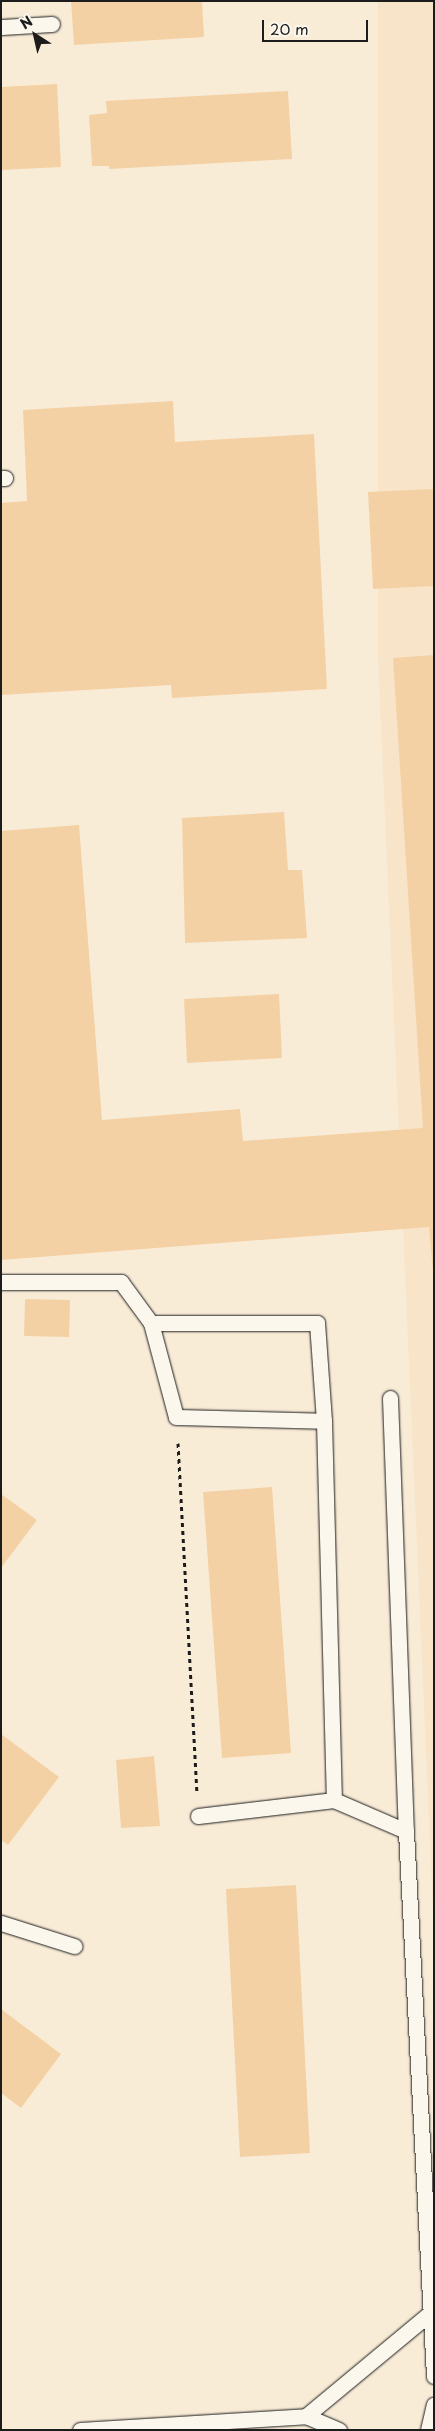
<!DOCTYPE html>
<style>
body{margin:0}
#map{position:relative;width:435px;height:2431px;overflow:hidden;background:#f9ecd7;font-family:"Playpen Sans",sans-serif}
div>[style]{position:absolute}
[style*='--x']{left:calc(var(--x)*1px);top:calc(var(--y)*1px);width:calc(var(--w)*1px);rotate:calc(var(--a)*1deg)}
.built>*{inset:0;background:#f8e4c8}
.building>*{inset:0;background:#f4d1a5}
.path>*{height:3px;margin-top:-1.5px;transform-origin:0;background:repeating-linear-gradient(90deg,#1c1c1c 0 4px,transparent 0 8px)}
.roads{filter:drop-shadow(0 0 1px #1c1c1c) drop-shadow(0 0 1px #1c1c1c)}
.lane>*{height:15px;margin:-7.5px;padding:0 7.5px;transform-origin:7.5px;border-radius:7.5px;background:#fbf7ec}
span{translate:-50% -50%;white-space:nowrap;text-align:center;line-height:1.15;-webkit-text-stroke:4.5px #fbf7ec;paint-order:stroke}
.frame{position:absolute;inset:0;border:2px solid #1c1c1c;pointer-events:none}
.north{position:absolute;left:10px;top:10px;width:50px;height:50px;-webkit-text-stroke:4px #fbf7ec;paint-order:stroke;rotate:325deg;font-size:14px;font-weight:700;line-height:20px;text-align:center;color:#1c1c1c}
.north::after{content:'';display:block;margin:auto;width:18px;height:22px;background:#1c1c1c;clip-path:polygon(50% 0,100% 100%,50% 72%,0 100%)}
.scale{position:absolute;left:262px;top:20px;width:106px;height:22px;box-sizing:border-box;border:2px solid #1c1c1c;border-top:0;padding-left:6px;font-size:15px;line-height:18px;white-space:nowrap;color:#1c1c1c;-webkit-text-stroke:4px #fbf7ec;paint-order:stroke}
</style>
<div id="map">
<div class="built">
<i style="clip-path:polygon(378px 1px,434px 1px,434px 1935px,378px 657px)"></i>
</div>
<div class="building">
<i style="clip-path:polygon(71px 1px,202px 1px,204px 37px,74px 45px)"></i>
<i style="clip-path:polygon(57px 84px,61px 167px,1px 170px,1px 87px)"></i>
<i style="clip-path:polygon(288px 91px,292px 159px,109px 169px,109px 166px,92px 166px,89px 115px,107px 113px,106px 101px)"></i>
<i style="clip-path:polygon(173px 401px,175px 442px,314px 434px,327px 689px,172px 698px,171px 685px,1px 695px,1px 503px,27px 501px,23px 410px)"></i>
<i style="clip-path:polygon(434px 489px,434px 586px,373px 589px,368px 492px)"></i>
<i style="clip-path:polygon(434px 655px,434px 1283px,429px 1227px,1px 1260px,1px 831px,79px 825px,102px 1120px,240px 1109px,243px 1141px,423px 1128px,393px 658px)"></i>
<i style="clip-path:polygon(284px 812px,288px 870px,302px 870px,307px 938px,185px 943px,182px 818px)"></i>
<i style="clip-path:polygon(279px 994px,282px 1058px,187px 1063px,184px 999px)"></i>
<i style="clip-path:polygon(25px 1299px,70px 1300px,69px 1337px,24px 1336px)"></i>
<i style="clip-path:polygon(272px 1487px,291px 1753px,222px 1758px,203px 1492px)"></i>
<i style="clip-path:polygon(1px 1494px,37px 1520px,1px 1568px)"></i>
<i style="clip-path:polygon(1px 1734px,59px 1777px,8px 1845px,1px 1840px)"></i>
<i style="clip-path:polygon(154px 1756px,160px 1826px,121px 1828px,116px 1760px)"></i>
<i style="clip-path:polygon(296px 1885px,310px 2153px,240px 2157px,226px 1889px)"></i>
<i style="clip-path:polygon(1px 2009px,61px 2054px,21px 2108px,1px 2093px)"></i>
</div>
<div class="path">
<i style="--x:178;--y:1443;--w:349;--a:86.9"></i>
</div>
<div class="roads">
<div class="lane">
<i style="--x:1;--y:27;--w:51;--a:-3.4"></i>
<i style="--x:1;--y:478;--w:4;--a:0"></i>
<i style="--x:1;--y:1282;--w:120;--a:0"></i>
<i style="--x:121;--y:1282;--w:51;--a:53.8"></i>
<i style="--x:151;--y:1323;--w:97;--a:75.1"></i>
<i style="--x:176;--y:1417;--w:148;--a:1.5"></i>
<i style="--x:324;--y:1421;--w:379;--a:88.5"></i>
<i style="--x:334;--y:1800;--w:78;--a:23.3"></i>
<i style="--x:406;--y:1831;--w:546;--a:87.06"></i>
<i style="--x:151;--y:1323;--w:166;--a:0"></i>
<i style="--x:317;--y:1323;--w:98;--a:85.9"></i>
<i style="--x:390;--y:1398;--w:433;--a:87.9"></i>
<i style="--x:198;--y:1816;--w:137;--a:-6.7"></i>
<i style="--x:1;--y:1923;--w:77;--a:17.5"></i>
<i style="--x:306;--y:2416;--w:161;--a:-39.7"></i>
<i style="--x:80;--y:2430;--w:226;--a:-3.5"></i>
<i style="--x:306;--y:2416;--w:36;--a:23"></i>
<i style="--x:428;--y:2430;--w:26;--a:-77"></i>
</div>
</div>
<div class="frame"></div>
<div class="north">N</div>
<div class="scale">20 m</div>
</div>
